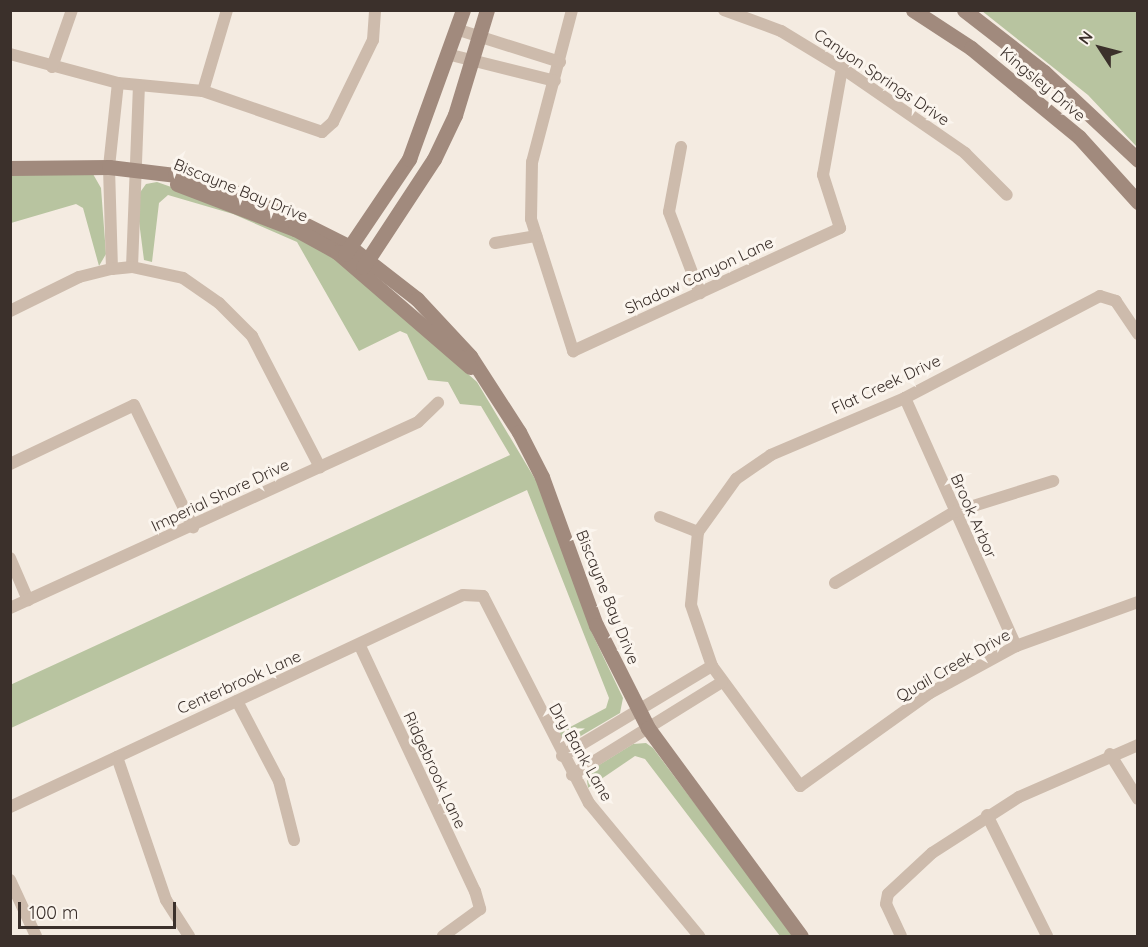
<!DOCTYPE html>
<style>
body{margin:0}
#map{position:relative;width:1148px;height:947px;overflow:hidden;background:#f4ebe1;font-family:Quicksand,sans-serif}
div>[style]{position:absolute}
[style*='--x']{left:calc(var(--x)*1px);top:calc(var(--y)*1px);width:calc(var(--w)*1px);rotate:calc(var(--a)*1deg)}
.green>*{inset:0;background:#b8c4a0}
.street>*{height:12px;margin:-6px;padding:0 6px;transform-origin:6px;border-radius:6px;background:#cdbbac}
.secondary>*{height:15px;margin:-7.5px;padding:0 7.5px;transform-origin:7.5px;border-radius:7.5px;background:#a18a7d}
span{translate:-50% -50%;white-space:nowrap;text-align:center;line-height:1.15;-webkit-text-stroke:6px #fbf5ee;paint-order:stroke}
.street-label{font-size:16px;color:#3b302b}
.frame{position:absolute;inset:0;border:12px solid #3b302b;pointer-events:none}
.north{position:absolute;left:1070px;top:18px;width:60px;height:60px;-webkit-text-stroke:4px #fbf5ee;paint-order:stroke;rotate:306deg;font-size:16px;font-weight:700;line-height:24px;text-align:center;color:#3b302b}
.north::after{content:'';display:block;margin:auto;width:21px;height:27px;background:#3b302b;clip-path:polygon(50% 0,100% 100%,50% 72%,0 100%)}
.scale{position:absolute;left:18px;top:902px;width:158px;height:27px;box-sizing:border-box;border:3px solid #3b302b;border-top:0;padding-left:8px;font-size:18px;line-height:21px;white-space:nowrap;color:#3b302b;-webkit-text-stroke:4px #fbf5ee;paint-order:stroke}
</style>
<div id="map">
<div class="green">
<i style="clip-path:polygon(982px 11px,1137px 11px,1137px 147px,1088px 95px)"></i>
<i style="clip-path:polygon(93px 174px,101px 188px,106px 254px,99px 266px,83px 208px,76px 204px,11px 223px,11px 175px)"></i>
<i style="clip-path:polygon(157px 182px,245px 213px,316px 247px,350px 269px,477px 382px,538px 484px,592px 633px,623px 698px,620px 713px,574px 740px,561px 740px,557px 734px,606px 708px,609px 698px,527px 490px,11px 728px,10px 685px,510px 455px,481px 406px,460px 404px,448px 382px,428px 380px,407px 334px,400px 331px,359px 351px,297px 242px,233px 214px,168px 195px,159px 203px,152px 262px,144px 260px,136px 198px,146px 184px)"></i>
<i style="clip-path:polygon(646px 743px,653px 748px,794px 936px,780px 936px,645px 759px,635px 756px,588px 788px,586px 773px,633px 744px)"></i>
</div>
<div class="street">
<i style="--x:572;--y:10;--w:157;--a:104.7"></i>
<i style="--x:532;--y:162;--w:57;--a:91"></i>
<i style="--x:531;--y:219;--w:139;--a:72.3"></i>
<i style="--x:573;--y:351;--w:294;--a:-24.7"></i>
<i style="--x:840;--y:228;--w:56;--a:-107.8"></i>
<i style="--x:823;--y:175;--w:109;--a:-79.9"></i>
<i style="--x:724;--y:10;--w:61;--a:20.2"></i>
<i style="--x:781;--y:31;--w:71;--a:31.2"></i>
<i style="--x:842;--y:68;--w:150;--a:34.6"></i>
<i style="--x:965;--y:153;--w:59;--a:45"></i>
<i style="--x:459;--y:30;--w:106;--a:17.6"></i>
<i style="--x:10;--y:54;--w:112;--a:15"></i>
<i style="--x:118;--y:83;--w:85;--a:5.4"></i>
<i style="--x:203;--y:91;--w:126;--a:19"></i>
<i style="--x:322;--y:132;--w:15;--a:-42"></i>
<i style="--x:333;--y:122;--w:91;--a:-64"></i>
<i style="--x:373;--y:40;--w:30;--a:-86"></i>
<i style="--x:451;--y:55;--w:107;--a:14"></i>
<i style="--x:52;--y:67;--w:60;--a:-70.7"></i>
<i style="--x:203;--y:91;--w:84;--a:-73.5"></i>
<i style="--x:681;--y:147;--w:66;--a:100.5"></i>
<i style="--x:669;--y:212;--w:87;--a:69.1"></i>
<i style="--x:495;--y:243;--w:42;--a:-9.7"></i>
<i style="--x:132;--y:267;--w:182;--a:-87.8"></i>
<i style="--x:112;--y:269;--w:102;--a:-91.7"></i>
<i style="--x:109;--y:167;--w:84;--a:-83.9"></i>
<i style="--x:10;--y:311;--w:77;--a:-26.2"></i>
<i style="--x:79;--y:277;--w:34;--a:-14"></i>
<i style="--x:112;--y:269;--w:20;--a:-6"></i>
<i style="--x:132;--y:267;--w:52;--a:12.2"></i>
<i style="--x:183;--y:278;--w:44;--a:34.8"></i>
<i style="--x:219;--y:303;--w:47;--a:45"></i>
<i style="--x:252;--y:336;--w:148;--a:62.6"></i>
<i style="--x:1138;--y:334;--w:40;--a:-124"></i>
<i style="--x:1116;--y:301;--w:17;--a:-163"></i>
<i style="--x:1100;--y:296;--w:220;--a:152.4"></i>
<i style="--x:905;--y:398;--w:146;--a:157"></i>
<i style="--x:771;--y:455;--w:42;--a:145.6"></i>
<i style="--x:736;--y:479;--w:65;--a:125.6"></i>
<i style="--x:698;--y:532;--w:73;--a:95.5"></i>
<i style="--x:691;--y:605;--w:65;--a:71"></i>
<i style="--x:712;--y:666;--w:149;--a:53.7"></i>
<i style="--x:800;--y:786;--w:160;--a:-35.6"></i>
<i style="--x:930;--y:693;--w:98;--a:-28.7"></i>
<i style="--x:1016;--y:646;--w:130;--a:-19.8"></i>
<i style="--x:905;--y:398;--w:272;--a:65.9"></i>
<i style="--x:10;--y:464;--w:137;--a:-25.4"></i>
<i style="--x:134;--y:405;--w:136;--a:64.2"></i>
<i style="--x:660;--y:517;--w:41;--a:21.5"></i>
<i style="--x:10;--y:558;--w:46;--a:66.8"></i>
<i style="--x:835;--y:583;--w:139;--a:-30.8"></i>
<i style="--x:954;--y:512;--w:104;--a:-17.4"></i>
<i style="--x:10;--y:608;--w:448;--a:-24.5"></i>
<i style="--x:418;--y:422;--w:28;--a:-44"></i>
<i style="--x:360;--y:646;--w:271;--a:64.9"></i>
<i style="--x:475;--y:891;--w:19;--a:74"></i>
<i style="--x:480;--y:909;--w:46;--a:143.9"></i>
<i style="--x:237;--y:701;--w:90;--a:62.3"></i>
<i style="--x:279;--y:781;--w:61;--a:75.7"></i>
<i style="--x:1110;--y:754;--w:53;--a:58.1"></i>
<i style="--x:562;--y:756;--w:175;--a:-31"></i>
<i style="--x:117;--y:757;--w:151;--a:71.1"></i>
<i style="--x:166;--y:900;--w:43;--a:57.4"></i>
<i style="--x:572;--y:775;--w:176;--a:-31.8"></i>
<i style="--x:10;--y:807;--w:500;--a:-25.08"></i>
<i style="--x:463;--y:595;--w:20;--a:3"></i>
<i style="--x:483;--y:596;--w:233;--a:62.9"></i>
<i style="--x:589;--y:803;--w:173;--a:50.4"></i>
<i style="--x:987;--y:815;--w:135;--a:63.6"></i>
<i style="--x:10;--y:880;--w:62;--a:65.1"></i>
<i style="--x:901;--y:936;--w:35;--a:-115"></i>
<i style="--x:886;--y:904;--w:10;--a:-79"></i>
<i style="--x:888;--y:894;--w:60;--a:-43"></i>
<i style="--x:932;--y:853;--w:103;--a:-32.8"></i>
<i style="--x:1019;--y:797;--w:130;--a:-23.6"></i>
</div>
<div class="secondary">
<i style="--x:913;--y:10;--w:69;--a:33.2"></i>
<i style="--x:971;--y:48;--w:140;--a:39.5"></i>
<i style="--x:1079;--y:137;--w:88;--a:47.8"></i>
<i style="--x:964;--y:10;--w:101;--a:37.8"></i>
<i style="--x:1044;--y:72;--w:129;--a:43.1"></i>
<i style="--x:10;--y:168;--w:99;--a:-0.6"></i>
<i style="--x:109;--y:167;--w:66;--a:6.9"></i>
<i style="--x:175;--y:175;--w:76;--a:16"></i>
<i style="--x:248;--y:196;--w:114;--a:26.6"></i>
<i style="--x:350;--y:247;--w:85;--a:37.8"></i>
<i style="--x:417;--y:299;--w:78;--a:47.1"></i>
<i style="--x:470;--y:356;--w:90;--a:57.2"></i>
<i style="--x:519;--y:432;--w:51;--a:62.9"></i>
<i style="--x:542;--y:477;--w:158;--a:70"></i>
<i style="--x:596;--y:625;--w:115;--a:63.2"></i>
<i style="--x:648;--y:728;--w:258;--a:53.7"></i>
<i style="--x:177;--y:184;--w:126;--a:20.9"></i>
<i style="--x:295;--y:229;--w:48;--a:28.7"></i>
<i style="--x:337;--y:252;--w:176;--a:40.8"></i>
<i style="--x:345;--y:254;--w:115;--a:-56"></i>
<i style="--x:409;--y:159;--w:158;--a:-70.1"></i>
<i style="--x:363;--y:267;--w:129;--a:-56.7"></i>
<i style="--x:434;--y:159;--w:49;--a:-64.5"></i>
<i style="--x:455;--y:115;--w:110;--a:-73.1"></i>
</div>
<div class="street-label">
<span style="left:882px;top:77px;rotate:34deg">Canyon Springs Drive</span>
<span style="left:1043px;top:84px;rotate:40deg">Kingsley Drive</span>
<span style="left:241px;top:190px;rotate:22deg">Biscayne Bay Drive</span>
<span style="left:699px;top:275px;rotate:-25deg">Shadow Canyon Lane</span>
<span style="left:886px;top:384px;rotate:-25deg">Flat Creek Drive</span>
<span style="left:220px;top:495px;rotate:-25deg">Imperial Shore Drive</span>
<span style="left:974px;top:516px;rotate:66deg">Brook Arbor</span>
<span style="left:608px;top:597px;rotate:68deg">Biscayne Bay Drive</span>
<span style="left:953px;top:665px;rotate:-30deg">Quail Creek Drive</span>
<span style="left:239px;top:682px;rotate:-24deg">Centerbrook Lane</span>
<span style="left:581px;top:752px;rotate:60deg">Dry Bank Lane</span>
<span style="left:435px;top:770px;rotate:65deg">Ridgebrook Lane</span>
</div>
<div class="frame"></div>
<div class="north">N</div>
<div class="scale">100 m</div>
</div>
